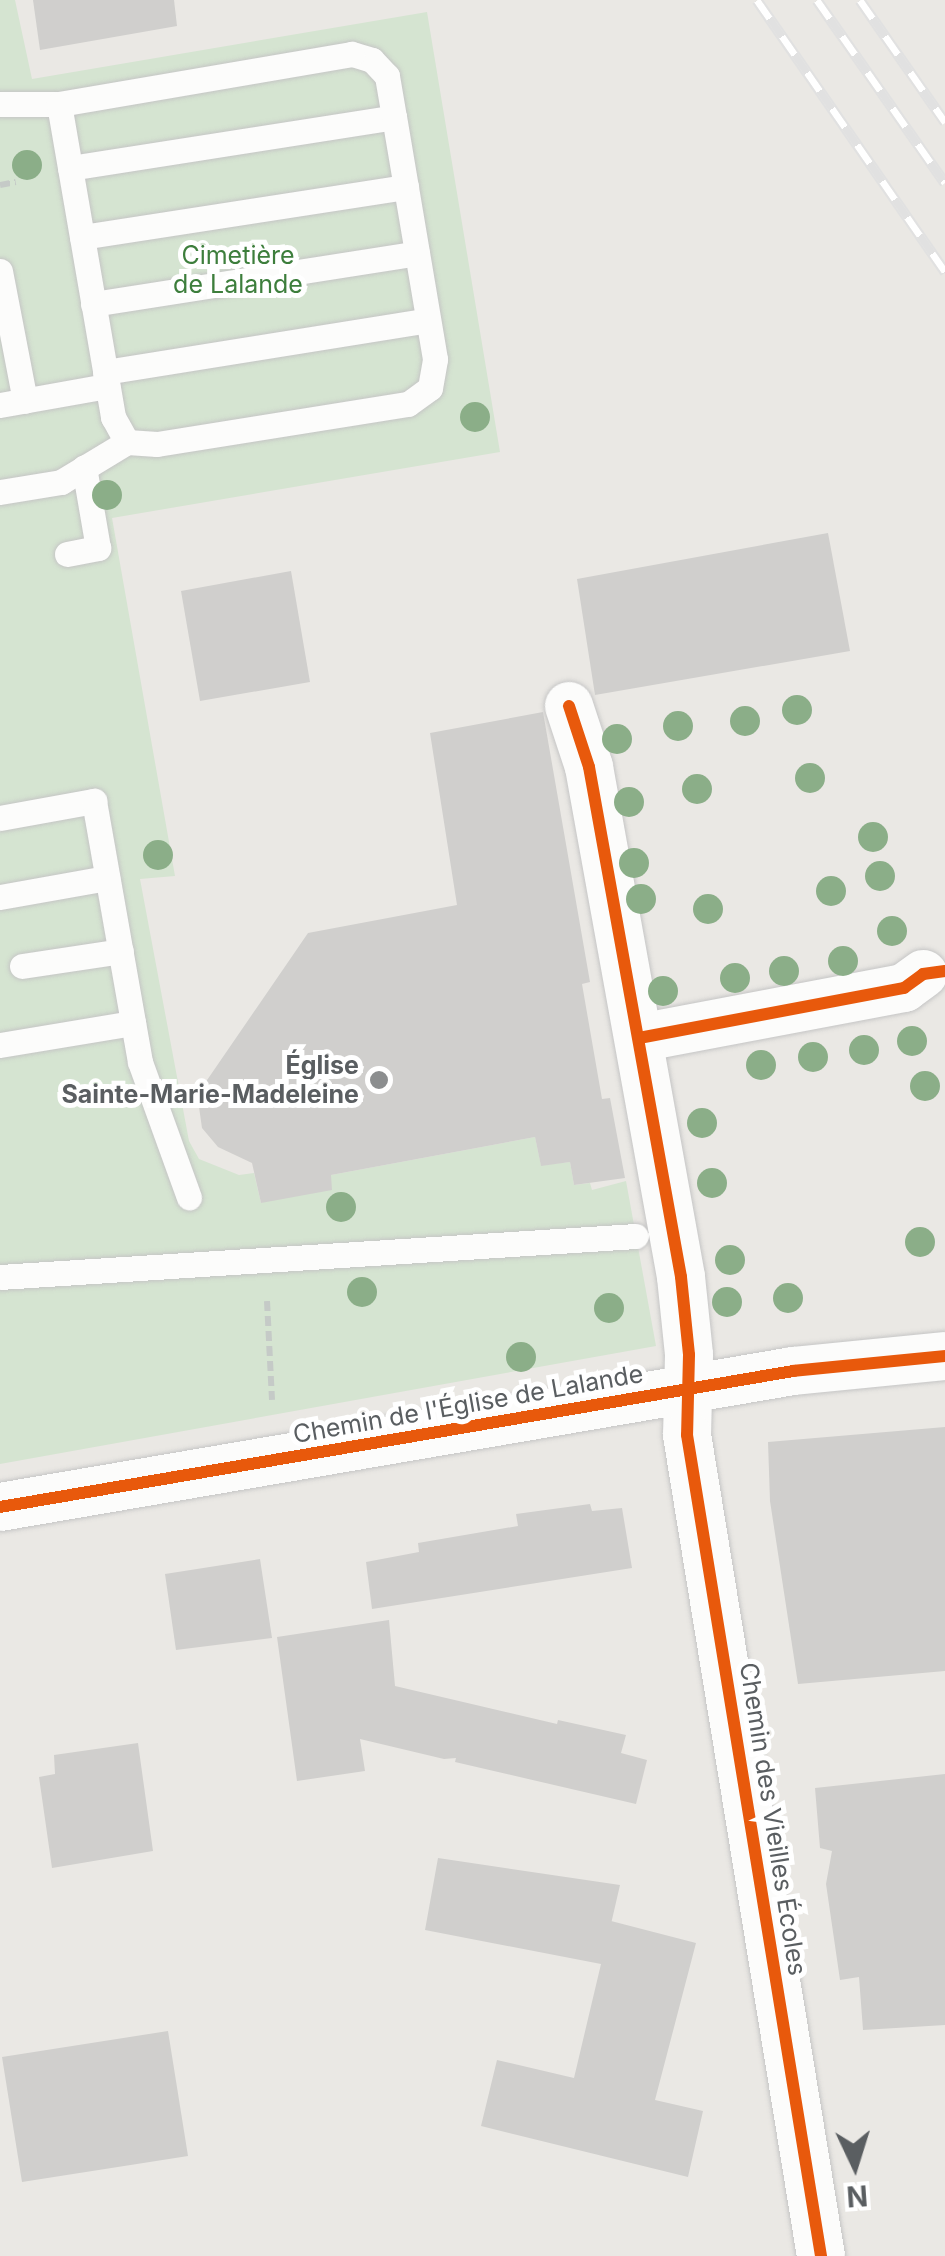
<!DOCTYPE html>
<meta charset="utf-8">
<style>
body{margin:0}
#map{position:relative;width:945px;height:2256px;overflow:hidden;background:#eae8e4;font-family:Inter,sans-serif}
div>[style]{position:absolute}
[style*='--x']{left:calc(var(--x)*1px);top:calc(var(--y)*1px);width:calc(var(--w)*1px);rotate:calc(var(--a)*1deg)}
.green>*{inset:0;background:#d5e4d1}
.building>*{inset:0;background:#d0cfcd}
.path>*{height:6px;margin-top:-3px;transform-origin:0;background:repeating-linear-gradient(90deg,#c5cac7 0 10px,transparent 0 15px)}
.roads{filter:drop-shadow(0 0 2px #c5c5c5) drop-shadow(0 0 2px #c5c5c5)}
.lane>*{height:25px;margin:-12.5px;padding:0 12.5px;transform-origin:12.5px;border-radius:12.5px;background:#fcfcfb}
.street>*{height:48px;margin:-24px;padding:0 24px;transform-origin:24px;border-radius:24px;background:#fcfcfb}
.rail>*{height:11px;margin-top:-5.5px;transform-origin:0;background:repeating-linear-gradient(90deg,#fff 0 22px,#e1e1e1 0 44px);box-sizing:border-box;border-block:2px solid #e1e1e1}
.cycleway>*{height:12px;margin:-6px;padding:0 6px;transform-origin:6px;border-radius:6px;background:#e8590c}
.trees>*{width:30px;height:30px;margin:-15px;border-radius:50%;background:#8bae88}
.dots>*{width:28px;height:28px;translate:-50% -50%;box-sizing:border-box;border:5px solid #fff;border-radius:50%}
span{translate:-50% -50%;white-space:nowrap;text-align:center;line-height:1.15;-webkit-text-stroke:10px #fff;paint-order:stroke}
.park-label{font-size:25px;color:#3d7e3c}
.poi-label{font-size:25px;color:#5a5e61;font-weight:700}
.right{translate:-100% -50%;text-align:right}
.street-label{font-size:25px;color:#5a5e61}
.north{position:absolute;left:805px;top:2116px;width:100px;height:100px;-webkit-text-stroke:8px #fff;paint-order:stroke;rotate:176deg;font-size:28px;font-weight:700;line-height:40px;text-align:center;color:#5a5e61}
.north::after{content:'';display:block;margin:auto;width:35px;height:45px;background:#5a5e61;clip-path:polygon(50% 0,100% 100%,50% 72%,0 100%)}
</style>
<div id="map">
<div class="green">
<i style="clip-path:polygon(0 0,15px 0,32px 79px,427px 12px,500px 452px,112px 518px,175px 876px,140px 879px,189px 1141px,199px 1159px,239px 1175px,254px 1173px,261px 1203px,331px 1175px,535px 1137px,541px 1165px,570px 1162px,574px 1185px,590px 1183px,592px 1190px,626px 1181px,656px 1346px,0 1464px)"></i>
</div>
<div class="building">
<i style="clip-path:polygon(33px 0,174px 0,177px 26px,40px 50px)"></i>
<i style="clip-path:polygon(828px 533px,850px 651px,595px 695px,577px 579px)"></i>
<i style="clip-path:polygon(291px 571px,310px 682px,200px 701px,181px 591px)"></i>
<i style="clip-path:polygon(543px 712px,590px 982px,582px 984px,602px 1099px,610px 1098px,625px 1178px,574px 1185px,570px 1162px,541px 1166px,535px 1137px,331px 1175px,332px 1190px,261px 1203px,252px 1163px,218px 1147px,202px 1128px,198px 1100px,203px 1086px,308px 933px,457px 905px,430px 733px)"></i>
<i style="clip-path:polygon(945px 1427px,945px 1671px,798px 1684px,770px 1501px,768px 1442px)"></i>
<i style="clip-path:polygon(590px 1504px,592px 1511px,622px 1508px,632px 1568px,372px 1609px,366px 1562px,419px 1552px,418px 1543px,518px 1526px,516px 1514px)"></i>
<i style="clip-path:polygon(260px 1559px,272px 1638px,176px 1650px,165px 1574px)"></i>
<i style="clip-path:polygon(389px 1620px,395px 1686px,557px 1724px,558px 1720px,626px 1735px,621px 1753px,647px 1760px,636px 1804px,455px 1762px,456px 1758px,444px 1759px,360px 1739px,365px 1771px,297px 1781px,277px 1637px)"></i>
<i style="clip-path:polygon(138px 1743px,153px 1851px,52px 1868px,39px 1777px,55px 1774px,54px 1755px)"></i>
<i style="clip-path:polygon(945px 1774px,945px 2025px,863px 2030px,859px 1977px,840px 1980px,826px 1884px,832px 1851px,820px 1848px,815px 1788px)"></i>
<i style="clip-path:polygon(438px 1858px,620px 1885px,602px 1963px,611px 1921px,696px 1943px,655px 2100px,703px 2111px,688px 2177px,481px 2126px,497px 2060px,574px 2078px,601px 1964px,425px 1930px)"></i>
<i style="clip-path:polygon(168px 2031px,188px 2156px,22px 2182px,2px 2057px)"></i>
</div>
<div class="path">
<i style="--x:0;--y:185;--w:16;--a:-11"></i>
<i style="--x:267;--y:1301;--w:99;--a:87.1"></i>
</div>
<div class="roads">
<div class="lane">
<i style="--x:0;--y:104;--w:59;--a:0"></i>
<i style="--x:70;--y:168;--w:328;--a:-8.9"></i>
<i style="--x:82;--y:237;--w:328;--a:-8.8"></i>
<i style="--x:0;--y:271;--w:132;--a:79.1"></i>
<i style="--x:93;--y:304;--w:328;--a:-8.9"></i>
<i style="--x:105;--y:372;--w:327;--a:-9.1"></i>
<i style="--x:0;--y:405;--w:109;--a:-10.1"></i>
<i style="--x:0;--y:492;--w:62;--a:-9.3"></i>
<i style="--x:61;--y:482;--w:77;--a:-31.2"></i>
<i style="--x:127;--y:442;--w:30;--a:4"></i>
<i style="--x:157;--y:444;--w:254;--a:-9.1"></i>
<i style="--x:408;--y:404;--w:27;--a:-36"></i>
<i style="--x:430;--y:388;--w:29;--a:-80"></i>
<i style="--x:435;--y:359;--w:245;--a:-99.6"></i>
<i style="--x:394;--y:117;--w:42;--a:-99.7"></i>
<i style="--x:387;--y:76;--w:22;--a:-133"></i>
<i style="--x:372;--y:60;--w:21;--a:-163"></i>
<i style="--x:352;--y:54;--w:297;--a:170.3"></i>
<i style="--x:59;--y:104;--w:318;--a:80.2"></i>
<i style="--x:113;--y:417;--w:29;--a:61"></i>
<i style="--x:67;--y:554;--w:32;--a:-11"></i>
<i style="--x:98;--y:548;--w:82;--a:-99.8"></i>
<i style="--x:0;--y:818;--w:96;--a:-10.3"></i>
<i style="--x:94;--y:801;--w:265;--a:80"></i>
<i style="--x:140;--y:1062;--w:144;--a:70.1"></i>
<i style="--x:0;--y:897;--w:109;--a:-10.1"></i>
<i style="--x:22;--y:966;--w:100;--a:-8.6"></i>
<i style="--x:0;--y:1045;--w:135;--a:-9.4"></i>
<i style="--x:0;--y:1277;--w:637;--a:-3.69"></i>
</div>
<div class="street">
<i style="--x:569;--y:706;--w:64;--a:71.8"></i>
<i style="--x:589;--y:767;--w:518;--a:79.77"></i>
<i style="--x:681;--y:1277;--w:78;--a:84.1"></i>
<i style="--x:689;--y:1355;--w:80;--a:91.4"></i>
<i style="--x:687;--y:1435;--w:832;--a:80.73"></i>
<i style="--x:639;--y:1038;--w:270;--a:-10.7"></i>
<i style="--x:904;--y:988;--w:24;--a:-36"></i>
<i style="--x:0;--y:1507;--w:805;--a:-9.73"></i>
<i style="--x:793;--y:1371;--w:153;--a:-5.6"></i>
</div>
</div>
<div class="rail">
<i style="--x:757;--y:0;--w:331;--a:55.3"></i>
<i style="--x:817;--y:0;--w:223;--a:55"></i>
<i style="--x:860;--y:0;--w:149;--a:55.1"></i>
</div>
<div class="cycleway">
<i style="--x:569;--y:706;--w:64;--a:71.8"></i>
<i style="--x:589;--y:767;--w:518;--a:79.77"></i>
<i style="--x:681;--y:1277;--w:78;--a:84.1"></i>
<i style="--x:689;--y:1355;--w:80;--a:91.4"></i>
<i style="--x:687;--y:1435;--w:832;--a:80.73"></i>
<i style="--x:639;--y:1038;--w:270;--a:-10.7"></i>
<i style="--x:904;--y:988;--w:24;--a:-36"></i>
<i style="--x:923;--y:974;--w:22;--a:-8"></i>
<i style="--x:0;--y:1507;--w:805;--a:-9.73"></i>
<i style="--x:793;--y:1371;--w:153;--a:-5.6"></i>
</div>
<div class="trees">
<i style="left:27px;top:165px"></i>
<i style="left:475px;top:417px"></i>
<i style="left:107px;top:495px"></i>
<i style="left:797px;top:710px"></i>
<i style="left:745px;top:721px"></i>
<i style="left:678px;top:726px"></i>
<i style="left:617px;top:739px"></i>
<i style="left:810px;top:778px"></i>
<i style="left:697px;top:789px"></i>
<i style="left:629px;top:802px"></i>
<i style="left:873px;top:837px"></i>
<i style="left:158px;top:855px"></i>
<i style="left:634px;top:863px"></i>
<i style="left:880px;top:876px"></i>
<i style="left:831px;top:891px"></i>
<i style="left:641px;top:899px"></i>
<i style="left:708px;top:909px"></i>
<i style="left:892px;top:931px"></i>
<i style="left:843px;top:961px"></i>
<i style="left:784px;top:971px"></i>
<i style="left:735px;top:978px"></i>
<i style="left:663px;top:991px"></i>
<i style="left:912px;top:1041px"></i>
<i style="left:864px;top:1050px"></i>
<i style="left:813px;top:1057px"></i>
<i style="left:761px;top:1065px"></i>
<i style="left:925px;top:1086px"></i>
<i style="left:702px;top:1123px"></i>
<i style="left:712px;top:1183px"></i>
<i style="left:341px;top:1207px"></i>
<i style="left:920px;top:1242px"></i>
<i style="left:730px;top:1260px"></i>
<i style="left:362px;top:1292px"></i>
<i style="left:788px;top:1298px"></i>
<i style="left:727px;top:1302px"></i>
<i style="left:609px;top:1308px"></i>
<i style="left:521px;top:1357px"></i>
</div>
<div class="dots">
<i style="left:379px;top:1080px;background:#8c8e8f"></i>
</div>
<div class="park-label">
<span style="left:238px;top:270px">Cimetière<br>de Lalande</span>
</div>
<div class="poi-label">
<span class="right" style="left:359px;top:1080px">Église<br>Sainte-Marie-Madeleine</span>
</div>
<div class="street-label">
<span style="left:468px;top:1404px;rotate:-10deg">Chemin de l'Église de Lalande</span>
<span style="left:773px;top:1819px;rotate:81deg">Chemin des Vieilles Écoles</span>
</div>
<div class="north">N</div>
</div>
